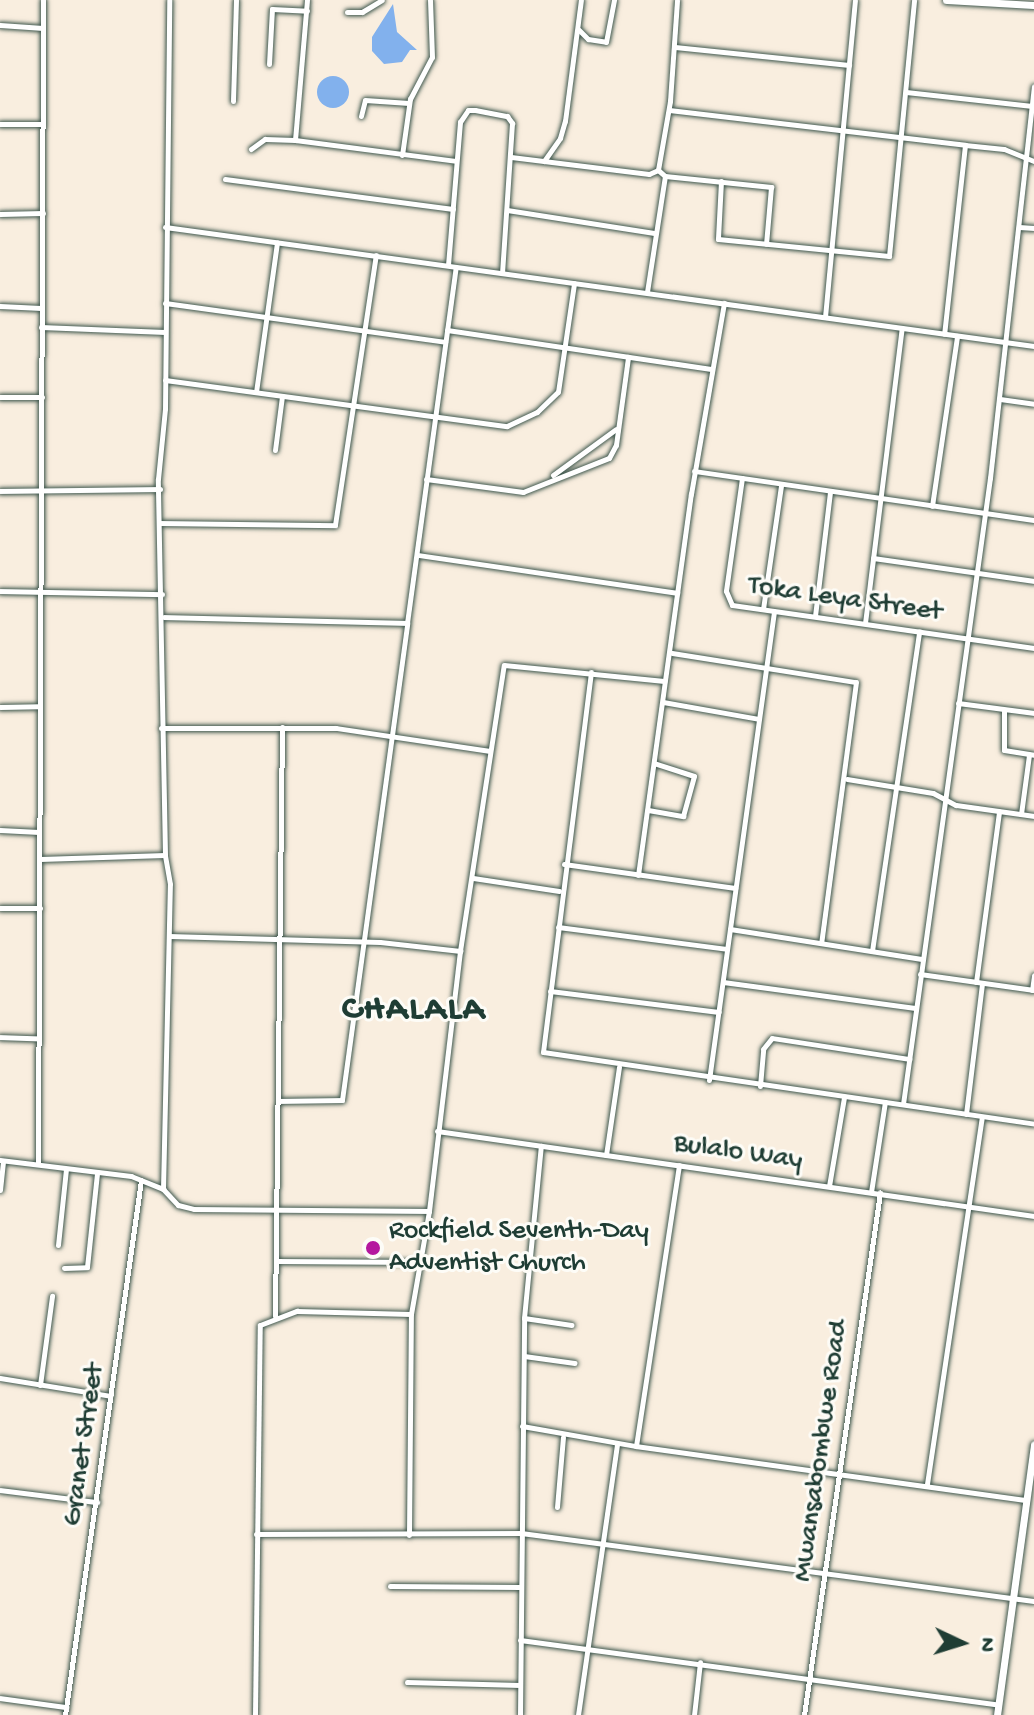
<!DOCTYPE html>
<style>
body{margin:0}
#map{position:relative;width:1034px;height:1715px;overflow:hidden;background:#f9eedf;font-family:"Gochi Hand",sans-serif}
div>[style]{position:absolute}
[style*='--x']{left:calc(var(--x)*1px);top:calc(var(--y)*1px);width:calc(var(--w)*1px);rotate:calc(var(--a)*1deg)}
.water>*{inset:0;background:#82b1ed}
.round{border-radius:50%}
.roads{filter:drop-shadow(0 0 2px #40584e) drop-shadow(0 0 2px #40584e)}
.street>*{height:5px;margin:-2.5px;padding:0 2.5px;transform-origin:2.5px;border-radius:2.5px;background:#fff}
.secondary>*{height:7px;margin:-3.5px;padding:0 3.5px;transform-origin:3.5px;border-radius:3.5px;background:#fff}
.dots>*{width:22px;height:22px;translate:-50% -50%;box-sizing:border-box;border:4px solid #fdfcf7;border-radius:50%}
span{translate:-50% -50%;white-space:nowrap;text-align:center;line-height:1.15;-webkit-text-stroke:6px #fdfcf7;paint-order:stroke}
.street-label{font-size:28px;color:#1f3d34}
.poi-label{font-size:28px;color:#1f3d34}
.left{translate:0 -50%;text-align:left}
.district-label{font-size:36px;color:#1f3d34;font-weight:700;letter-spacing:2px}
.north{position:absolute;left:922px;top:1603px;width:80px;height:80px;-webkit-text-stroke:6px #fdfcf7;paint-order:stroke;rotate:94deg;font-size:22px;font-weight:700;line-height:32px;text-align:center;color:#1f3d34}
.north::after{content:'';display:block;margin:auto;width:28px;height:36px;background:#1f3d34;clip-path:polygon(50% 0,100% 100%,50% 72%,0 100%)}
</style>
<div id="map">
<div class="water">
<i style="clip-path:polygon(393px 4px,397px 32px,417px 50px,410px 50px,402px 62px,384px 64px,372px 51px,372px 37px)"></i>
<i class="round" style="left:317px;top:76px;width:32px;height:32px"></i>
</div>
<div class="roads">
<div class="street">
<i style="--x:347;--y:12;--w:15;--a:0"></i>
<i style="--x:362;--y:12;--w:23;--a:-31"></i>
<i style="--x:0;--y:25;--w:43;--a:4"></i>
<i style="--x:579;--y:30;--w:13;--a:45"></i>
<i style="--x:588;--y:39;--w:18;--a:9"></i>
<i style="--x:606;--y:42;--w:43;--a:-79.2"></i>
<i style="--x:675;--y:47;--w:175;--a:5.9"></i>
<i style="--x:269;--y:64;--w:55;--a:-86.9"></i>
<i style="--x:272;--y:9;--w:35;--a:3"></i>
<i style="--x:906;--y:92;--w:127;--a:6.3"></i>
<i style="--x:233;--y:101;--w:101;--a:-88.3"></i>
<i style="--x:669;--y:110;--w:298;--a:6.7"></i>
<i style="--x:965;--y:145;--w:190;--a:96.3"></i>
<i style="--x:361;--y:116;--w:16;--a:-76"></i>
<i style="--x:365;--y:100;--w:44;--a:3.9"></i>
<i style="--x:0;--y:124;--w:42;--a:0"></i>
<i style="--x:295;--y:140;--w:162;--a:7.4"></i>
<i style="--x:965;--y:145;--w:39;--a:6"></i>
<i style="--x:1004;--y:149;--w:32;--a:22"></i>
<i style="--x:251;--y:149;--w:17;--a:-36"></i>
<i style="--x:265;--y:139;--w:30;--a:2"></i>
<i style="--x:295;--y:140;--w:141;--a:-85.1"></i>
<i style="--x:402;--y:155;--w:57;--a:-81.9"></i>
<i style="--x:410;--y:99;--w:47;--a:-62.4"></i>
<i style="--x:432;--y:57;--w:57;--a:-92"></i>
<i style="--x:511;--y:157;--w:139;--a:7"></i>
<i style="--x:649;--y:174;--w:10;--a:-24"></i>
<i style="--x:544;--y:161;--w:28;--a:-55"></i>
<i style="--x:560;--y:138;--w:18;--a:-74"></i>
<i style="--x:565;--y:121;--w:122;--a:-82.5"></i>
<i style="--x:658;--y:170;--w:9;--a:41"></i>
<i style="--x:665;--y:176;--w:107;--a:5.9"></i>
<i style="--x:771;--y:187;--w:57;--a:95"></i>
<i style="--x:658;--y:170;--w:70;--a:-80.1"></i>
<i style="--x:670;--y:101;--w:101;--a:-86"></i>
<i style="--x:225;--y:179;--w:230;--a:7.5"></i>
<i style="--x:721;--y:181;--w:58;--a:93"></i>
<i style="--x:718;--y:239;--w:172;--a:5.7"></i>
<i style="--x:889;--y:256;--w:257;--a:-84.4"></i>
<i style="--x:507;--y:210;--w:149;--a:8.9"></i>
<i style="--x:0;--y:214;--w:43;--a:-1.3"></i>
<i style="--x:165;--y:227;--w:877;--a:7.8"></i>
<i style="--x:1019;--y:227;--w:15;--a:4"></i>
<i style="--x:448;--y:265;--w:144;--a:-85.2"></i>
<i style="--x:460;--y:122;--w:14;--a:-56"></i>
<i style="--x:468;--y:110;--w:7;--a:0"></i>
<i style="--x:475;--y:110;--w:33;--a:11"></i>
<i style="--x:507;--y:116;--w:9;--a:54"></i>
<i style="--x:512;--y:123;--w:150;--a:93.8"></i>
<i style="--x:647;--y:292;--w:117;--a:-81.2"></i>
<i style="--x:165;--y:303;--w:283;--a:7.9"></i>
<i style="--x:0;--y:306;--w:41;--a:2.8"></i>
<i style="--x:825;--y:317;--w:318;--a:-84.6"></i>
<i style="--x:41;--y:327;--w:124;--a:2.3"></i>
<i style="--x:447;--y:330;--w:267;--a:8.4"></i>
<i style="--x:165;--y:380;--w:345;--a:7.7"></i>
<i style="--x:507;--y:426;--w:33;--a:-25"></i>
<i style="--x:537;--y:412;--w:29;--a:-44"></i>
<i style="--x:558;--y:392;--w:110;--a:-81.6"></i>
<i style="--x:256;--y:392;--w:151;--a:-82"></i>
<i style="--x:0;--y:397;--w:42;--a:0"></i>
<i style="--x:1000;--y:399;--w:34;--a:8"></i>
<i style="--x:275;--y:450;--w:54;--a:-82.6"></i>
<i style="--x:694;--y:471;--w:344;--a:8.2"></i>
<i style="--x:553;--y:475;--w:78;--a:-36.1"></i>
<i style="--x:742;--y:478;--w:114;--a:98.1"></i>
<i style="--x:726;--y:591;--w:15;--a:67"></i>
<i style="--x:732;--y:605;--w:305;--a:8.1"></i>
<i style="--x:426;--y:479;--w:98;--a:7.6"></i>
<i style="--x:523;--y:492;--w:92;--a:-21.6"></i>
<i style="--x:609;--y:458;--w:15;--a:-62"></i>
<i style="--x:616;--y:445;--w:89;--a:-82.2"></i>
<i style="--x:0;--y:491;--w:160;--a:-0.7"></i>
<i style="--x:932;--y:506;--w:172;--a:-81.6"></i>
<i style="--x:161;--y:523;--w:174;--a:0.7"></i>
<i style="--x:335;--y:525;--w:273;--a:-81.4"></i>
<i style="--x:418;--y:555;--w:262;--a:8.3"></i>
<i style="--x:873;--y:558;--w:163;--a:8.1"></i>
<i style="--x:0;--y:591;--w:162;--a:1.1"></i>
<i style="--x:763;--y:609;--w:125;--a:-81.7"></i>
<i style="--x:815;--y:616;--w:125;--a:-83.1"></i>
<i style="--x:164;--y:617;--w:243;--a:1.4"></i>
<i style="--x:407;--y:623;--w:359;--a:-82.2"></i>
<i style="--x:865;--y:623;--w:297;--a:-82.9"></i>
<i style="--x:672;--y:653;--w:186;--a:9"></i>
<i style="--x:856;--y:682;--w:263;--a:97.6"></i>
<i style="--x:591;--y:672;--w:383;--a:97.2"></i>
<i style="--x:543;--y:1052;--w:496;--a:8.3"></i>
<i style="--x:663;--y:702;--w:97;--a:10"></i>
<i style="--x:958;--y:703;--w:77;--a:7.5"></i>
<i style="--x:0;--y:707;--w:39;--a:-1"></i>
<i style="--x:1004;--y:710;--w:40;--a:90"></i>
<i style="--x:1004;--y:750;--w:30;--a:9"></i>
<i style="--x:161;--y:728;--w:175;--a:0"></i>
<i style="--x:336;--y:728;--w:155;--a:8.5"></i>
<i style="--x:847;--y:779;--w:87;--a:9.2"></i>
<i style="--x:933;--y:793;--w:26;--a:28"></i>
<i style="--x:956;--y:805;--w:79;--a:8"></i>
<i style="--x:648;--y:810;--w:36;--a:10"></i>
<i style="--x:683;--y:816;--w:41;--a:-74.6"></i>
<i style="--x:694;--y:776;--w:42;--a:-162"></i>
<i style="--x:1021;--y:814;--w:60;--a:-82.3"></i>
<i style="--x:0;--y:830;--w:39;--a:3"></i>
<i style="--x:40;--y:859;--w:125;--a:-1.8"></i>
<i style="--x:564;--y:864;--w:173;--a:8"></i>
<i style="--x:638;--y:875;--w:385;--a:-82.1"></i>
<i style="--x:691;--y:494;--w:194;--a:-80.2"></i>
<i style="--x:473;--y:878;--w:87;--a:8.6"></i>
<i style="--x:0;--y:908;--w:40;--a:0"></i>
<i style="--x:558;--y:927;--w:170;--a:7.4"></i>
<i style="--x:730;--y:929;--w:194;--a:8.9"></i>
<i style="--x:169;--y:936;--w:211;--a:1.6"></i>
<i style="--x:380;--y:942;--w:81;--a:6.4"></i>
<i style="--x:872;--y:951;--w:323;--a:-81.6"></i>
<i style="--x:920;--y:974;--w:115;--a:8"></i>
<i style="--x:723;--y:982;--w:194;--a:7.7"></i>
<i style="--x:976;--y:982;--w:172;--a:-82.3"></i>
<i style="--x:1032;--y:990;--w:15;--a:-82"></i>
<i style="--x:550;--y:991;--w:170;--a:7.1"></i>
<i style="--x:0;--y:1037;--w:38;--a:2"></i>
<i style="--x:709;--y:1080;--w:473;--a:-82.1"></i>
<i style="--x:760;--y:1086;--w:37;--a:-85"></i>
<i style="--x:763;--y:1049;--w:14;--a:-51"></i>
<i style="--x:772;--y:1038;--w:139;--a:8.7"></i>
<i style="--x:278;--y:1101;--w:64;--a:-0.9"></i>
<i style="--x:342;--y:1100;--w:481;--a:-82.2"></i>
<i style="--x:903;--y:1104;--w:632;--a:-82.09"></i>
<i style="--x:990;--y:478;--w:394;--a:-83.6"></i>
<i style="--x:966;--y:1114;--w:132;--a:-83"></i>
<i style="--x:437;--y:1131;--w:603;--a:8.1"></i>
<i style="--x:606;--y:1155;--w:89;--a:-81.6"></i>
<i style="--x:0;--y:1160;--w:132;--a:7"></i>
<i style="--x:131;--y:1176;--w:35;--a:22"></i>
<i style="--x:163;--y:1189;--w:22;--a:47"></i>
<i style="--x:178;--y:1205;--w:16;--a:14"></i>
<i style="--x:194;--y:1209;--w:235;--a:0.5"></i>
<i style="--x:429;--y:1211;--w:262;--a:-83.2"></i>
<i style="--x:460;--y:951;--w:289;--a:-81.3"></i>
<i style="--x:504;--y:665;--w:161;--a:5.7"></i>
<i style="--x:38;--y:1164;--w:1164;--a:-89.75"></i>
<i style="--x:679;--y:1165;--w:284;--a:98.7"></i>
<i style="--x:636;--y:1446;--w:394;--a:7.9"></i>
<i style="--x:829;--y:1186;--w:90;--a:-80.4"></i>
<i style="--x:163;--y:1189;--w:305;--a:-88.7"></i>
<i style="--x:170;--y:884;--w:29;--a:-100"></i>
<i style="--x:165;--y:855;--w:376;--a:-91.1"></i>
<i style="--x:158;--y:479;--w:70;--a:-84.3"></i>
<i style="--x:165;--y:409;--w:409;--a:-89.4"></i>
<i style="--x:0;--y:1190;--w:29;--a:-84"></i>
<i style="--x:871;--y:1192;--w:91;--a:-81.2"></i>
<i style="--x:58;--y:1245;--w:76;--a:-84"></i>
<i style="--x:276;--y:1261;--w:144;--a:0.4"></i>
<i style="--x:64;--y:1268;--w:23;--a:-2"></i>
<i style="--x:87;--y:1267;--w:95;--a:-83.9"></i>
<i style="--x:275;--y:1316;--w:589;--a:-89.32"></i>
<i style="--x:524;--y:1318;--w:48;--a:8.5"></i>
<i style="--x:524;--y:1356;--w:51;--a:7.8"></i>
<i style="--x:0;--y:1378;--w:112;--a:9.2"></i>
<i style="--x:40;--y:1385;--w:90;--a:-82.3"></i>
<i style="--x:522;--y:1426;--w:116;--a:10"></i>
<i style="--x:927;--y:1484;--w:371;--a:-81.5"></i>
<i style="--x:0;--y:1490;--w:98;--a:7.1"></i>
<i style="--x:557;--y:1507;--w:70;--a:-85.1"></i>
<i style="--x:256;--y:1534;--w:265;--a:-0.2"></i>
<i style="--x:521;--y:1533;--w:517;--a:7.55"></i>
<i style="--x:409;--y:1535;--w:221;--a:-89.5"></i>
<i style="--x:411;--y:1314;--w:105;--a:-80.1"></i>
<i style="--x:390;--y:1586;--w:130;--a:0.4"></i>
<i style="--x:520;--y:1640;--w:482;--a:7.7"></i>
<i style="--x:407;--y:1682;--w:113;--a:1.5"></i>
<i style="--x:0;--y:1698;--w:67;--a:7.8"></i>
<i style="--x:65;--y:1715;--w:540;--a:-81.91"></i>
<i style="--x:255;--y:1715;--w:390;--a:-89.3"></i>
<i style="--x:260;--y:1325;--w:40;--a:-21"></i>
<i style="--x:297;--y:1311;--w:114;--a:1.5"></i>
<i style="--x:520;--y:1715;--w:397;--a:-89.4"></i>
<i style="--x:524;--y:1318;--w:173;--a:-84.4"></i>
<i style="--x:578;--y:1715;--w:274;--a:-81.8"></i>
<i style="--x:694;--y:1715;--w:53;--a:-83.5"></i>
<i style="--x:804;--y:1715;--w:528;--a:-81.72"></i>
</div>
<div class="secondary">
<i style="--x:946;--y:0;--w:88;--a:3.3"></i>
<i style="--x:997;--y:1715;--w:273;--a:-82.2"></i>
</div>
</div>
<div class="dots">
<i style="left:373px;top:1248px;background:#b5179e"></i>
</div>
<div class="street-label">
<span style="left:845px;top:600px;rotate:8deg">Toka Leya Street</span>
<span style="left:738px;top:1153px;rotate:8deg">Bulalo Way</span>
<span style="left:85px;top:1445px;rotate:-82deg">Granet Street</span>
<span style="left:822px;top:1451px;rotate:-82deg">Mwansabombwe Road</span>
</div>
<div class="poi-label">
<span class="left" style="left:389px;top:1248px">Rockfield Seventh-Day<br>Adventist Church</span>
</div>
<div class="district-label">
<span style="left:414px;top:1011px">CHALALA</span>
</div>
<div class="north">N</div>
</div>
